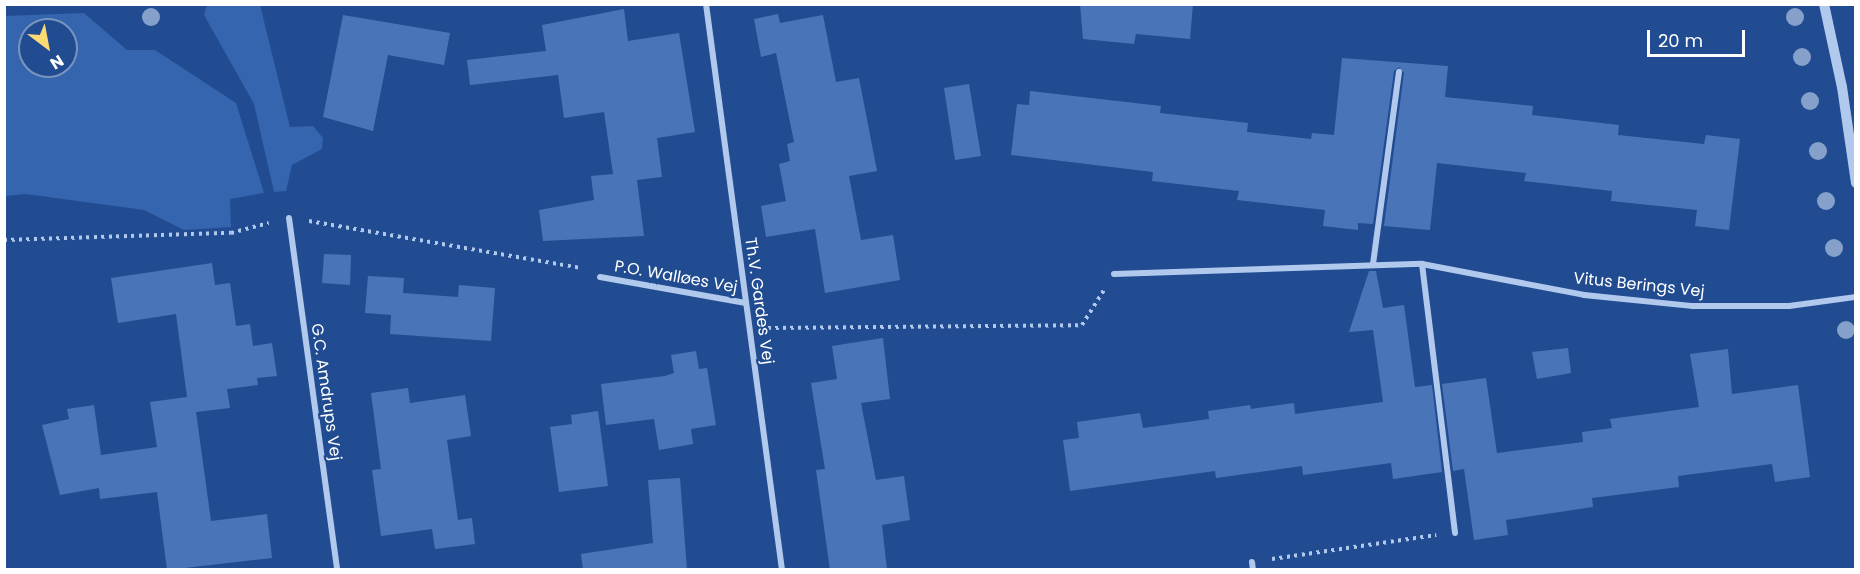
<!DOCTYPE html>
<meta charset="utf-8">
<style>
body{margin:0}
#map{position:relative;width:1860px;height:574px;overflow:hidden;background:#214c91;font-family:Poppins,sans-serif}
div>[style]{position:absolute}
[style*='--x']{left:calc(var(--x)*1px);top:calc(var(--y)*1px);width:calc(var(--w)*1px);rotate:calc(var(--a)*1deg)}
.green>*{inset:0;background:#3465ae}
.building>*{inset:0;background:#4975b8}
.path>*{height:4px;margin-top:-2px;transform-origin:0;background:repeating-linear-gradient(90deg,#b1c9ed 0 3px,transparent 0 7.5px)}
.minor>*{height:6px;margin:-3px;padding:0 3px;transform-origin:3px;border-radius:3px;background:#b1c9ed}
.tertiary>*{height:10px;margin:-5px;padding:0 5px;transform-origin:5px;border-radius:5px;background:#b1c9ed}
.trees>*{width:18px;height:18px;margin:-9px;border-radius:50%;background:#85a0ca}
span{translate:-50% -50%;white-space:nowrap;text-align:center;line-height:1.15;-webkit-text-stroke:4.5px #214c91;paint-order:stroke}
.street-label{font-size:16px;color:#fff}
.frame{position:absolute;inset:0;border:6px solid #fff;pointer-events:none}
.north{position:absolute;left:18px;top:18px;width:60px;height:60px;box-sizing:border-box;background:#214c91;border:2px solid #7a94bd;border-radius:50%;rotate:148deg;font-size:16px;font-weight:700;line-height:24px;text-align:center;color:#fff}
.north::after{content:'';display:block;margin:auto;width:21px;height:27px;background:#fada73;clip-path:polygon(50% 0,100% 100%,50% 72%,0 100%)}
.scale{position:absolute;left:1647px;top:30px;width:98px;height:27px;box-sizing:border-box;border:3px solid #fff;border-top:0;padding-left:8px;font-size:18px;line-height:21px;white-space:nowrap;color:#fff;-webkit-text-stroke:4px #214c91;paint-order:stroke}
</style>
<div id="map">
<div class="green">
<i style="clip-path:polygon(207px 5px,260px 5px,290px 127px,313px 126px,323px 138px,322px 149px,292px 165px,286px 191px,274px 192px,254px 104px,204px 15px)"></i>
<i style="clip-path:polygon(evenodd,84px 13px,127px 50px,155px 50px,236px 103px,264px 193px,230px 199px,231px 227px,184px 230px,144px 210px,26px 194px,5px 196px,5px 16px,84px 13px,30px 30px,66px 30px,66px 66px,30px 66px,30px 30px)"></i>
</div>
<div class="building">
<i style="clip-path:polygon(1080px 4px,1193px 4px,1190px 39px,1136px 34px,1134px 44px,1083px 39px)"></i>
<i style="clip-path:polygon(624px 9px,628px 41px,679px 33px,695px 132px,657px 138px,662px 177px,637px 180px,644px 236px,543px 241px,539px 210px,594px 200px,591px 176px,613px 174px,604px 112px,564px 118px,558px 75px,470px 85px,467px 60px,546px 51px,542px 25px)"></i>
<i style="clip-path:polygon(778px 14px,780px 23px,823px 15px,836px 82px,859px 78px,877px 171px,849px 176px,861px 240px,893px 235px,900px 280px,825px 293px,815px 229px,766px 237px,761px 206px,786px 201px,779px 164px,790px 161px,787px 144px,794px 142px,776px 53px,761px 57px,754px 19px)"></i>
<i style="clip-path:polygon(343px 15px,450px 33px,444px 65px,388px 55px,373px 131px,323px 117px)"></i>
<i style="clip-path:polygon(1342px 58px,1448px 66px,1445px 97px,1533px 106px,1532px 115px,1619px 125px,1618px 135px,1704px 144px,1706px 135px,1740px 139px,1729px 230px,1695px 226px,1697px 210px,1611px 201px,1612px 191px,1524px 181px,1526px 173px,1437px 163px,1430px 230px,1384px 226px,1404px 73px,1399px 67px,1394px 71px,1373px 224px,1358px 223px,1358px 230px,1323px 226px,1325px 210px,1237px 200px,1239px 191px,1152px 181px,1153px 172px,1011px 155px,1017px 104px,1029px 105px,1030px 91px,1161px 106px,1160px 113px,1248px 123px,1247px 132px,1311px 139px,1312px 133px,1334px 135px)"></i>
<i style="clip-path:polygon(969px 84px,981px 156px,955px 160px,944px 88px)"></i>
<i style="clip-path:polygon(324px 254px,351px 255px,350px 285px,322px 283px)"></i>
<i style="clip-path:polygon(212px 263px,215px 285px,230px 283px,236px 326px,250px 324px,253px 346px,272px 343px,277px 376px,257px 378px,258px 385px,227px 389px,230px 408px,196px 412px,211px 521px,267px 514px,272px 558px,167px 570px,157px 492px,100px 499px,99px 488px,60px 495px,42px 425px,69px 419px,67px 409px,94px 405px,101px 455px,157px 447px,150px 402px,187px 397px,176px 314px,118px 323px,111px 278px)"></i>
<i style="clip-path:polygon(1369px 271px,1376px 271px,1383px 308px,1404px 305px,1415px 387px,1432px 385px,1442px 472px,1393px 479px,1391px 463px,1303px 475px,1302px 466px,1216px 478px,1215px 471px,1070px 491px,1063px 440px,1079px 438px,1077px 422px,1140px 413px,1143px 428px,1209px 419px,1208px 411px,1250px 405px,1251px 409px,1294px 403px,1295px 414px,1383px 402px,1373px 330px,1349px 332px)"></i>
<i style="clip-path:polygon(368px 276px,404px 278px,403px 293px,458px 297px,459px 285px,495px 288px,491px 341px,390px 334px,391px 315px,365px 313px)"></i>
<i style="clip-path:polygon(883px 338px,890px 399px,861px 403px,876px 480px,904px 476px,910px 520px,882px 525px,887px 570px,830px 570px,816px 470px,825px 469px,811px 383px,837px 379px,832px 346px)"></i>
<i style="clip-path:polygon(1568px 348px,1571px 373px,1537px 379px,1532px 352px)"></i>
<i style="clip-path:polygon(1728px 349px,1732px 394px,1798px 385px,1810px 477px,1775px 482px,1772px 464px,1678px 476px,1679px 487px,1592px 498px,1593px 507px,1506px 520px,1508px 535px,1474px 540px,1464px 469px,1453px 471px,1442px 384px,1486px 378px,1497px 453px,1583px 442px,1582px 432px,1612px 428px,1610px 419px,1699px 407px,1690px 354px)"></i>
<i style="clip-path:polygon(696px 351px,699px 369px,707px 368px,716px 425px,691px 429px,693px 444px,659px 450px,654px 419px,606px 425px,601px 384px,665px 376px,674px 373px,671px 355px)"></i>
<i style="clip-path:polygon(408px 388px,410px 403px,465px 395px,471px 436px,447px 440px,458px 520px,472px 518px,475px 544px,435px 549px,432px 529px,381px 536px,372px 470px,381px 469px,371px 393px)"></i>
<i style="clip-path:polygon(598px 411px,608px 486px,559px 492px,550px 427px,572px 424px,571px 415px)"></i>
<i style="clip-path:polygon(680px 478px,687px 570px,583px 570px,581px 554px,653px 543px,648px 480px)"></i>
</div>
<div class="path">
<i style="--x:309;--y:221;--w:277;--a:9.8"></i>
<i style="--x:4;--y:240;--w:227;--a:-1.8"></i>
<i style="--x:231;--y:233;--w:39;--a:-15"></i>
<i style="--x:768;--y:328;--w:314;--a:-0.5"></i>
<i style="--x:1082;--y:325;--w:41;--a:-57.8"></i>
<i style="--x:1272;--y:559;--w:166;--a:-8.3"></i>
</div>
<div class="minor">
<i style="--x:706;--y:4;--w:571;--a:82.35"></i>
<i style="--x:289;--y:218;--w:355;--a:82.2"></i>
<i style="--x:1373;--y:264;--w:194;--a:-82.3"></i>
<i style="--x:1422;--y:264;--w:271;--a:83"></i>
<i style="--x:1114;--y:274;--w:308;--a:-1.9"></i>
<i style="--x:1422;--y:264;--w:165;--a:10.8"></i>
<i style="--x:1584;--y:295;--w:110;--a:5.8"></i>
<i style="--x:1693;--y:306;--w:96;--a:0"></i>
<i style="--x:1789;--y:306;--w:68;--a:-7.7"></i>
<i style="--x:600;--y:277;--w:148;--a:10.1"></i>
<i style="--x:1252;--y:562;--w:8;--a:83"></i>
</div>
<div class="tertiary">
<i style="--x:1824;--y:4;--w:85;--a:77.8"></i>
<i style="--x:1842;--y:87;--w:97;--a:81.7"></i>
</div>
<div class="trees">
<i style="left:151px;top:17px"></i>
<i style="left:1795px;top:17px"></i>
<i style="left:1802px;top:57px"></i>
<i style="left:1810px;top:101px"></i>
<i style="left:1818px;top:151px"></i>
<i style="left:1826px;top:201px"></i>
<i style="left:1834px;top:248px"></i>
<i style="left:1846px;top:330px"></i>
</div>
<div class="street-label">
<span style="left:676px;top:277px;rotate:10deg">P.O. Walløes Vej</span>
<span style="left:1639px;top:285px;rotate:6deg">Vitus Berings Vej</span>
<span style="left:759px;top:301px;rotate:82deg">Th.V. Gardes Vej</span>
<span style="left:326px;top:392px;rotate:82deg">G.C. Amdrups Vej</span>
</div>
<div class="frame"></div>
<div class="north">N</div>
<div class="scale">20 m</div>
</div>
